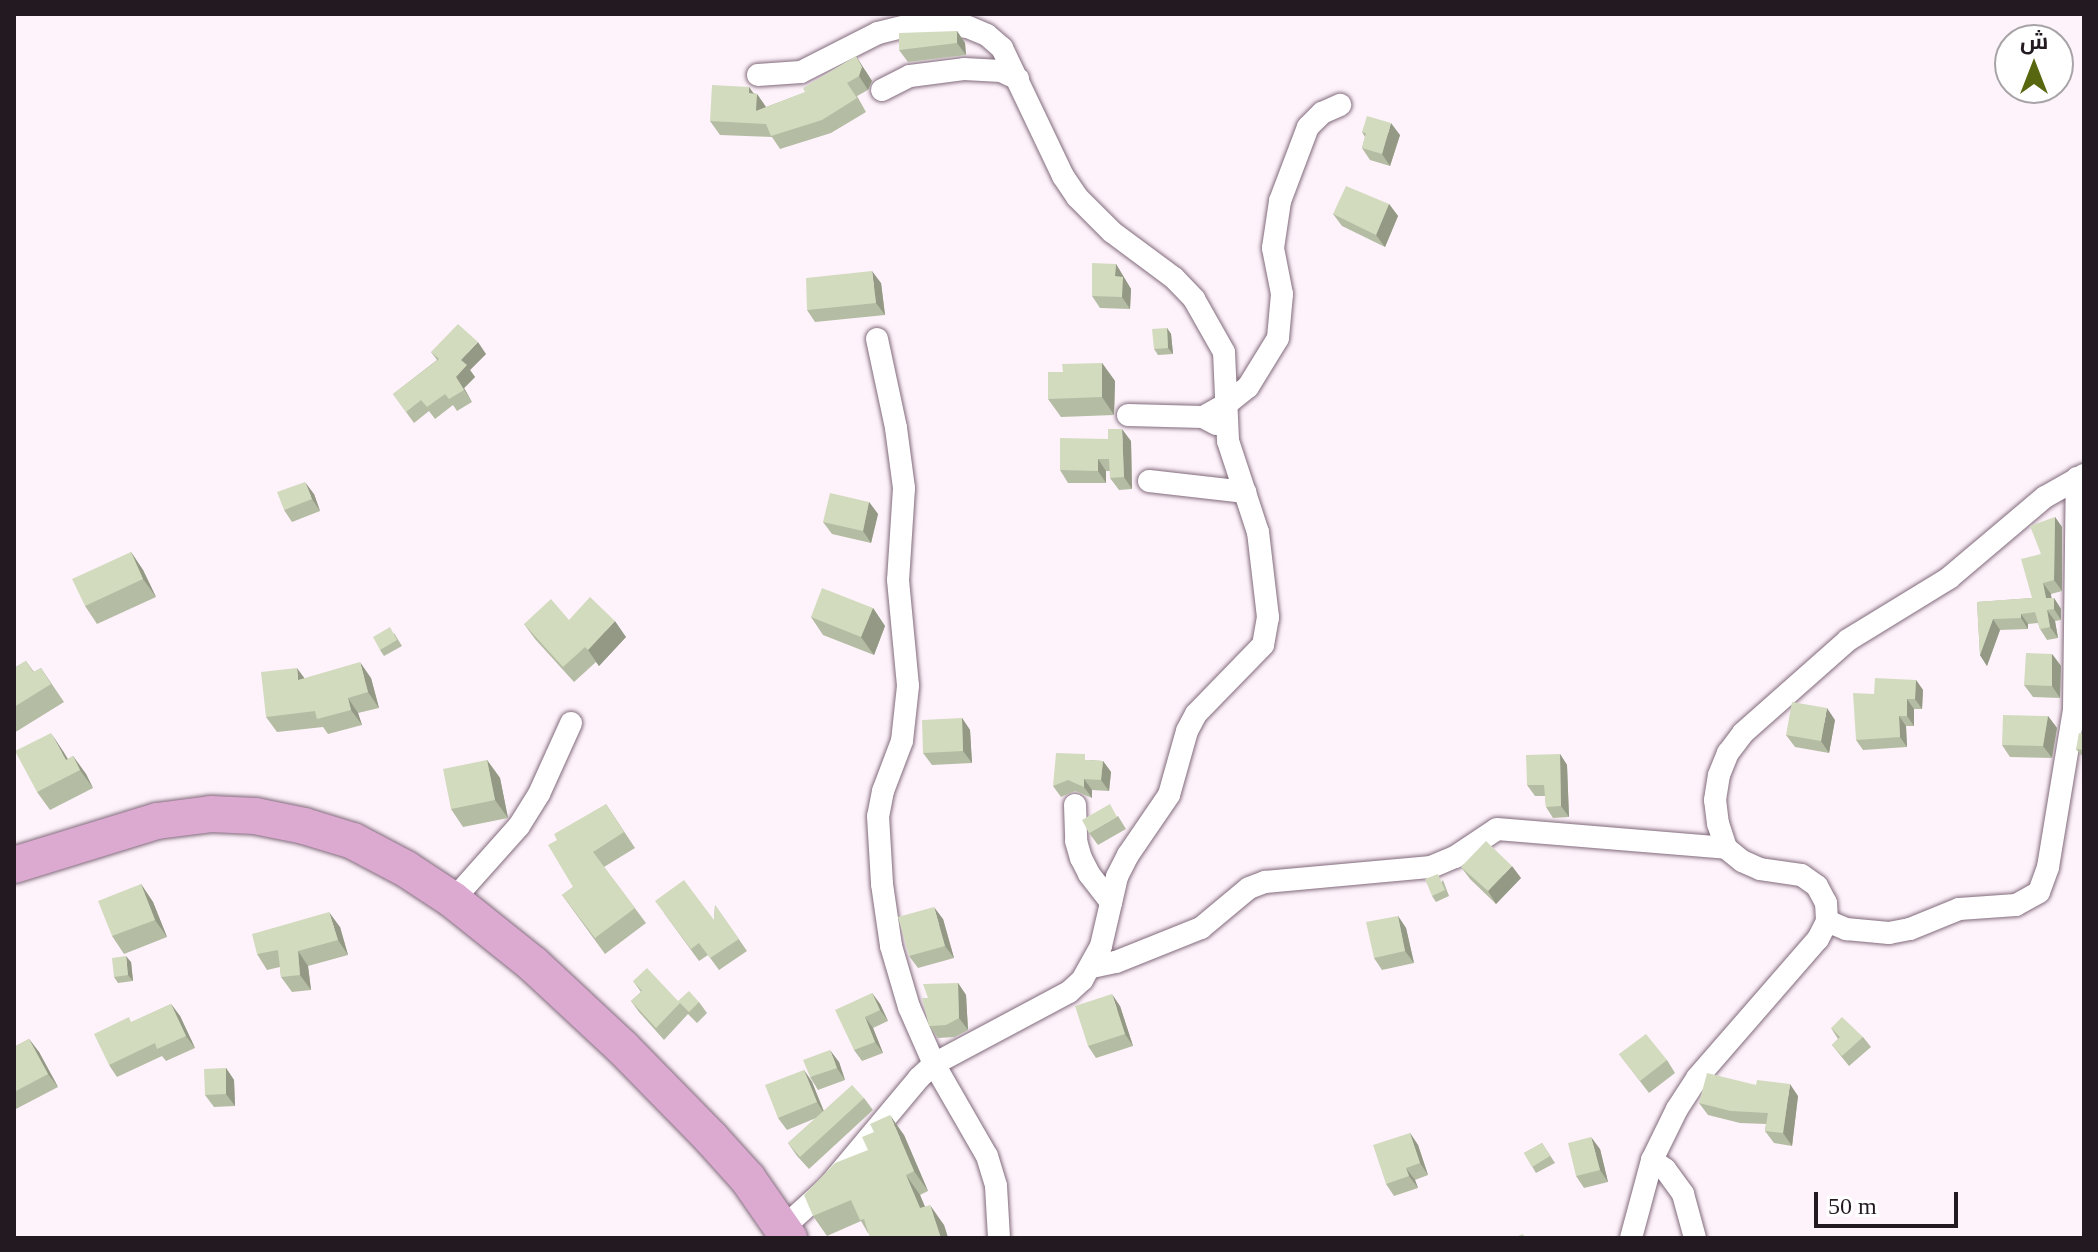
<!DOCTYPE html>
<meta charset="utf-8">
<style>
body{margin:0}
#map{position:relative;width:2098px;height:1252px;overflow:hidden;background:#fef3fb;font-family:"Times New Roman",Cairo,serif}
div>[style]{position:absolute}
[style*='--x']{left:calc(var(--x)*1px);top:calc(var(--y)*1px);width:calc(var(--w)*1px);rotate:calc(var(--a)*1deg)}
.roads{filter:drop-shadow(0 0 2px #816a7b) drop-shadow(0 0 2px #816a7b)}
.minor>*{height:22px;margin:-11px;padding:0 11px;transform-origin:11px;border-radius:11px;background:#fff}
.primary>*{height:36px;margin:-18px;padding:0 18px;transform-origin:18px;border-radius:18px;background:#dca9d1}
.wall>*{inset:0;background:#b5bca4}
.shaded-wall>*{inset:0;background:#949986}
.building>*{inset:0;background:#d3dbbf}
span{translate:-50% -50%;white-space:nowrap;text-align:center;line-height:1.15;-webkit-text-stroke:8px #fff;paint-order:stroke}
.frame{position:absolute;inset:0;border:16px solid #231a21;pointer-events:none}
.north{position:absolute;left:1994px;top:24px;width:80px;height:80px;box-sizing:border-box;background:#fff;border:2px solid #a7a3a6;border-radius:50%;rotate:0deg;font-size:22px;font-weight:700;line-height:32px;text-align:center;color:#231a21}
.north::after{content:'';display:block;margin:auto;width:28px;height:36px;background:#566710;clip-path:polygon(50% 0,100% 100%,50% 72%,0 100%)}
.scale{position:absolute;left:1814px;top:1192px;width:144px;height:36px;box-sizing:border-box;border:4px solid #231a21;border-top:0;padding-left:10px;font-size:24px;line-height:28px;white-space:nowrap;color:#231a21;-webkit-text-stroke:6px #fff;paint-order:stroke}
</style>
<div id="map">
<div class="roads">
<div class="minor">
<i style="--x:758;--y:75;--w:43;--a:-4"></i>
<i style="--x:801;--y:72;--w:86;--a:-26.9"></i>
<i style="--x:878;--y:33;--w:45;--a:-14"></i>
<i style="--x:922;--y:22;--w:46;--a:6.2"></i>
<i style="--x:968;--y:27;--w:21;--a:23"></i>
<i style="--x:987;--y:35;--w:20;--a:41"></i>
<i style="--x:1002;--y:48;--w:142;--a:64.5"></i>
<i style="--x:1063;--y:176;--w:25;--a:56"></i>
<i style="--x:1077;--y:197;--w:49;--a:45"></i>
<i style="--x:1112;--y:232;--w:77;--a:36.6"></i>
<i style="--x:1174;--y:278;--w:29;--a:46"></i>
<i style="--x:1194;--y:299;--w:61;--a:60.5"></i>
<i style="--x:1224;--y:352;--w:89;--a:87.4"></i>
<i style="--x:1228;--y:441;--w:96;--a:71.8"></i>
<i style="--x:1258;--y:532;--w:86;--a:83.3"></i>
<i style="--x:1268;--y:617;--w:28;--a:100"></i>
<i style="--x:1263;--y:645;--w:96;--a:134.2"></i>
<i style="--x:1196;--y:714;--w:19;--a:118"></i>
<i style="--x:1187;--y:731;--w:66;--a:105.7"></i>
<i style="--x:1169;--y:795;--w:73;--a:124.3"></i>
<i style="--x:1128;--y:855;--w:25;--a:117"></i>
<i style="--x:1117;--y:877;--w:71;--a:103.1"></i>
<i style="--x:1101;--y:946;--w:39;--a:119"></i>
<i style="--x:1082;--y:980;--w:18;--a:137"></i>
<i style="--x:1069;--y:992;--w:153;--a:151.9"></i>
<i style="--x:934;--y:1064;--w:21;--a:137"></i>
<i style="--x:919;--y:1078;--w:142;--a:129.9"></i>
<i style="--x:828;--y:1187;--w:61;--a:137.7"></i>
<i style="--x:882;--y:90;--w:31;--a:-27"></i>
<i style="--x:910;--y:76;--w:54;--a:-7.4"></i>
<i style="--x:964;--y:69;--w:37;--a:3"></i>
<i style="--x:1001;--y:71;--w:19;--a:25"></i>
<i style="--x:877;--y:339;--w:91;--a:77.9"></i>
<i style="--x:896;--y:428;--w:61;--a:82.4"></i>
<i style="--x:904;--y:488;--w:92;--a:93.7"></i>
<i style="--x:898;--y:580;--w:106;--a:84.6"></i>
<i style="--x:908;--y:686;--w:55;--a:96.2"></i>
<i style="--x:902;--y:741;--w:53;--a:110.8"></i>
<i style="--x:883;--y:791;--w:25;--a:101"></i>
<i style="--x:878;--y:816;--w:68;--a:86.6"></i>
<i style="--x:882;--y:884;--w:63;--a:81.7"></i>
<i style="--x:891;--y:946;--w:64;--a:73.6"></i>
<i style="--x:909;--y:1007;--w:62;--a:66.3"></i>
<i style="--x:934;--y:1064;--w:106;--a:60.1"></i>
<i style="--x:987;--y:1156;--w:31;--a:73"></i>
<i style="--x:996;--y:1186;--w:52;--a:86.7"></i>
<i style="--x:1128;--y:415;--w:75;--a:1.5"></i>
<i style="--x:1203;--y:417;--w:15;--a:28"></i>
<i style="--x:1203;--y:417;--w:29;--a:-29"></i>
<i style="--x:1228;--y:403;--w:26;--a:-39"></i>
<i style="--x:1248;--y:387;--w:57;--a:-58.5"></i>
<i style="--x:1278;--y:338;--w:44;--a:-84.8"></i>
<i style="--x:1282;--y:294;--w:47;--a:-101.1"></i>
<i style="--x:1273;--y:248;--w:48;--a:-81.5"></i>
<i style="--x:1280;--y:201;--w:79;--a:-69.3"></i>
<i style="--x:1308;--y:127;--w:20;--a:-45"></i>
<i style="--x:1322;--y:113;--w:20;--a:-24"></i>
<i style="--x:1149;--y:481;--w:97;--a:6.5"></i>
<i style="--x:1075;--y:805;--w:36;--a:88"></i>
<i style="--x:1076;--y:841;--w:18;--a:74"></i>
<i style="--x:1081;--y:858;--w:18;--a:63"></i>
<i style="--x:1089;--y:874;--w:36;--a:52"></i>
<i style="--x:453;--y:900;--w:99;--a:-48.3"></i>
<i style="--x:519;--y:826;--w:38;--a:-58"></i>
<i style="--x:539;--y:794;--w:78;--a:-65.7"></i>
<i style="--x:1827;--y:921;--w:21;--a:23"></i>
<i style="--x:1846;--y:929;--w:43;--a:5.3"></i>
<i style="--x:1889;--y:933;--w:21;--a:-11"></i>
<i style="--x:1910;--y:929;--w:53;--a:-22.2"></i>
<i style="--x:1959;--y:909;--w:57;--a:-4"></i>
<i style="--x:2016;--y:905;--w:26;--a:-29"></i>
<i style="--x:2039;--y:892;--w:27;--a:-70"></i>
<i style="--x:2048;--y:867;--w:159;--a:-80.6"></i>
<i style="--x:2074;--y:710;--w:232;--a:-89.3"></i>
<i style="--x:1092;--y:967;--w:25;--a:-12"></i>
<i style="--x:1116;--y:962;--w:92;--a:-21.8"></i>
<i style="--x:1201;--y:928;--w:62;--a:-39.8"></i>
<i style="--x:1249;--y:888;--w:17;--a:-21"></i>
<i style="--x:1265;--y:882;--w:167;--a:-5.2"></i>
<i style="--x:1431;--y:867;--w:26;--a:-23"></i>
<i style="--x:1455;--y:857;--w:50;--a:-33.7"></i>
<i style="--x:1497;--y:829;--w:230;--a:4.7"></i>
<i style="--x:1652;--y:1160;--w:16;--a:35"></i>
<i style="--x:1665;--y:1169;--w:31;--a:54"></i>
<i style="--x:1683;--y:1194;--w:46;--a:74.7"></i>
<i style="--x:1631;--y:1238;--w:81;--a:-74.9"></i>
<i style="--x:1652;--y:1160;--w:57;--a:-63.9"></i>
<i style="--x:1677;--y:1109;--w:37;--a:-57"></i>
<i style="--x:1697;--y:1078;--w:184;--a:-49"></i>
<i style="--x:1818;--y:939;--w:20;--a:-63"></i>
<i style="--x:1827;--y:921;--w:18;--a:-93"></i>
<i style="--x:1826;--y:903;--w:19;--a:-118"></i>
<i style="--x:1817;--y:886;--w:19;--a:-145"></i>
<i style="--x:1801;--y:875;--w:41;--a:-171.7"></i>
<i style="--x:1760;--y:869;--w:20;--a:-156"></i>
<i style="--x:1742;--y:861;--w:21;--a:-141"></i>
<i style="--x:1726;--y:848;--w:25;--a:-108"></i>
<i style="--x:1718;--y:824;--w:24;--a:-97"></i>
<i style="--x:1715;--y:800;--w:25;--a:-81"></i>
<i style="--x:1719;--y:775;--w:24;--a:-68"></i>
<i style="--x:1728;--y:753;--w:25;--a:-53"></i>
<i style="--x:1743;--y:733;--w:140;--a:-41.5"></i>
<i style="--x:1848;--y:640;--w:119;--a:-31.5"></i>
<i style="--x:1949;--y:578;--w:126;--a:-40.2"></i>
<i style="--x:2045;--y:497;--w:45;--a:-29.4"></i>
</div>
<div class="primary">
<i style="--x:14;--y:865;--w:150;--a:-17.1"></i>
<i style="--x:157;--y:821;--w:54;--a:-7.4"></i>
<i style="--x:211;--y:814;--w:44;--a:2.6"></i>
<i style="--x:255;--y:816;--w:50;--a:11.5"></i>
<i style="--x:304;--y:826;--w:51;--a:17"></i>
<i style="--x:353;--y:841;--w:60;--a:27.8"></i>
<i style="--x:406;--y:869;--w:56;--a:33.4"></i>
<i style="--x:453;--y:900;--w:104;--a:38.7"></i>
<i style="--x:534;--y:965;--w:120;--a:43"></i>
<i style="--x:622;--y:1047;--w:127;--a:45.6"></i>
<i style="--x:711;--y:1138;--w:55;--a:47.9"></i>
<i style="--x:748;--y:1179;--w:72;--a:55.2"></i>
</div>
</div>
<div class="wall">
<i style="clip-path:polygon(957px 31px,965px 43px,966px 55px,908px 62px,899px 50px)"></i>
<i style="clip-path:polygon(865px 70px,872px 81px,868px 90px,857px 96px,866px 112px,831px 133px,780px 149px,772px 137px,720px 135px,710px 121px,749px 87px,753px 93px,757px 94px,766px 107px)"></i>
<i style="clip-path:polygon(1362px 132px,1400px 135px,1390px 166px,1370px 160px,1362px 148px,1365px 137px)"></i>
<i style="clip-path:polygon(1389px 204px,1398px 216px,1385px 247px,1342px 226px,1333px 214px)"></i>
<i style="clip-path:polygon(1116px 264px,1131px 289px,1130px 309px,1100px 308px,1092px 296px)"></i>
<i style="clip-path:polygon(881px 283px,885px 315px,815px 322px,807px 310px)"></i>
<i style="clip-path:polygon(1167px 328px,1171px 334px,1173px 354px,1158px 355px,1154px 349px)"></i>
<i style="clip-path:polygon(431px 352px,486px 354px,470px 370px,475px 377px,464px 388px,472px 402px,457px 411px,453px 405px,435px 419px,429px 411px,414px 423px,393px 394px,437px 360px)"></i>
<i style="clip-path:polygon(1102px 363px,1115px 381px,1114px 415px,1061px 417px,1048px 399px,1063px 372px)"></i>
<i style="clip-path:polygon(1131px 441px,1132px 489px,1119px 490px,1110px 478px,1110px 471px,1106px 471px,1106px 483px,1068px 483px,1060px 470px)"></i>
<i style="clip-path:polygon(314px 494px,320px 511px,292px 522px,284px 510px)"></i>
<i style="clip-path:polygon(869px 502px,878px 514px,871px 543px,832px 534px,823px 522px)"></i>
<i style="clip-path:polygon(2055px 517px,2062px 527px,2062px 591px,2051px 594px,2051px 598px,2054px 598px,2061px 609px,2061px 620px,2055px 621px,2058px 638px,2047px 640px,2040px 629px,2038px 623px,2028px 624px,2028px 629px,2000px 630px,1987px 666px,1980px 655px,1977px 602px,2032px 598px,2041px 554px)"></i>
<i style="clip-path:polygon(131px 552px,143px 570px,156px 597px,97px 624px,85px 606px)"></i>
<i style="clip-path:polygon(873px 608px,885px 626px,874px 655px,823px 635px,811px 617px)"></i>
<i style="clip-path:polygon(569px 620px,626px 637px,599px 666px,596px 662px,574px 682px,535px 639px,524px 624px)"></i>
<i style="clip-path:polygon(394px 633px,402px 646px,384px 656px,380px 650px)"></i>
<i style="clip-path:polygon(2052px 654px,2061px 666px,2060px 698px,2033px 697px,2024px 685px)"></i>
<i style="clip-path:polygon(26px 661px,34px 672px,41px 668px,64px 702px,14px 733px,14px 668px)"></i>
<i style="clip-path:polygon(304px 678px,371px 678px,379px 708px,358px 713px,362px 725px,328px 734px,323px 727px,277px 732px,266px 717px)"></i>
<i style="clip-path:polygon(1916px 680px,1923px 690px,1922px 709px,1914px 709px,1914px 726px,1906px 726px,1907px 747px,1863px 750px,1856px 740px,1874px 694px)"></i>
<i style="clip-path:polygon(2048px 716px,2057px 728px,2052px 758px,2010px 757px,2002px 745px)"></i>
<i style="clip-path:polygon(962px 718px,970px 730px,972px 763px,932px 765px,923px 753px)"></i>
<i style="clip-path:polygon(1835px 720px,1829px 753px,1795px 747px,1786px 735px)"></i>
<i style="clip-path:polygon(2084px 734px,2084px 755px,2081px 755px,2076px 749px)"></i>
<i style="clip-path:polygon(63px 751px,68px 759px,73px 756px,86px 774px,93px 788px,50px 810px,37px 792px)"></i>
<i style="clip-path:polygon(1560px 754px,1567px 765px,1569px 817px,1553px 818px,1546px 807px,1545px 796px,1535px 796px,1527px 785px)"></i>
<i style="clip-path:polygon(487px 760px,500px 778px,508px 818px,463px 827px,451px 809px)"></i>
<i style="clip-path:polygon(1089px 760px,1103px 761px,1111px 772px,1109px 791px,1092px 790px,1092px 798px,1075px 791px,1061px 797px,1053px 786px)"></i>
<i style="clip-path:polygon(606px 804px,635px 848px,604px 867px,646px 923px,605px 954px,562px 895px,573px 887px)"></i>
<i style="clip-path:polygon(1118px 816px,1126px 829px,1098px 845px,1089px 833px)"></i>
<i style="clip-path:polygon(1461px 867px,1521px 878px,1496px 904px,1470px 879px)"></i>
<i style="clip-path:polygon(1443px 880px,1449px 896px,1436px 902px,1432px 896px)"></i>
<i style="clip-path:polygon(141px 884px,153px 902px,167px 937px,124px 954px,112px 936px)"></i>
<i style="clip-path:polygon(715px 905px,747px 951px,719px 970px,708px 955px,699px 961px,664px 913px,714px 920px)"></i>
<i style="clip-path:polygon(1398px 916px,1406px 928px,1414px 963px,1382px 970px,1374px 958px)"></i>
<i style="clip-path:polygon(943px 919px,954px 958px,918px 968px,909px 956px)"></i>
<i style="clip-path:polygon(340px 927px,348px 955px,308px 966px,311px 990px,292px 992px,281px 977px,280px 967px,267px 970px,257px 954px)"></i>
<i style="clip-path:polygon(131px 962px,133px 981px,118px 983px,114px 977px)"></i>
<i style="clip-path:polygon(633px 981px,678px 1001px,699px 1002px,707px 1013px,697px 1023px,688px 1014px,664px 1040px,639px 1012px,631px 1001px,641px 992px)"></i>
<i style="clip-path:polygon(958px 983px,966px 995px,968px 1030px,955px 1037px,938px 1038px,929px 1026px,928px 998px)"></i>
<i style="clip-path:polygon(872px 993px,880px 1004px,888px 1021px,873px 1028px,883px 1053px,862px 1061px,854px 1050px)"></i>
<i style="clip-path:polygon(171px 1004px,180px 1016px,195px 1048px,166px 1061px,162px 1056px,117px 1077px,109px 1065px,132px 1022px)"></i>
<i style="clip-path:polygon(1120px 1006px,1133px 1046px,1096px 1058px,1088px 1046px)"></i>
<i style="clip-path:polygon(1831px 1028px,1863px 1037px,1871px 1047px,1849px 1066px,1832px 1045px,1838px 1039px)"></i>
<i style="clip-path:polygon(29px 1039px,39px 1052px,58px 1087px,14px 1110px,14px 1047px)"></i>
<i style="clip-path:polygon(1619px 1054px,1667px 1060px,1675px 1073px,1649px 1093px)"></i>
<i style="clip-path:polygon(839px 1062px,845px 1080px,818px 1090px,810px 1077px)"></i>
<i style="clip-path:polygon(226px 1068px,234px 1080px,235px 1106px,214px 1107px,205px 1095px)"></i>
<i style="clip-path:polygon(804px 1070px,812px 1082px,824px 1111px,864px 1098px,873px 1110px,809px 1169px,797px 1156px,788px 1143px,816px 1118px,787px 1130px,778px 1118px)"></i>
<i style="clip-path:polygon(1798px 1096px,1792px 1146px,1774px 1143px,1765px 1131px,1766px 1124px,1740px 1123px,1708px 1115px,1699px 1103px)"></i>
<i style="clip-path:polygon(1410px 1133px,1418px 1145px,1428px 1175px,1415px 1180px,1418px 1188px,1394px 1196px,1386px 1184px)"></i>
<i style="clip-path:polygon(904px 1135px,928px 1191px,920px 1195px,925px 1207px,944px 1225px,948px 1237px,951px 1238px,868px 1233px,861px 1221px,827px 1236px,813px 1216px)"></i>
<i style="clip-path:polygon(1542px 1143px,1555px 1163px,1536px 1173px,1524px 1153px)"></i>
<i style="clip-path:polygon(1600px 1149px,1608px 1182px,1584px 1188px,1576px 1176px)"></i>
</div>
<div class="shaded-wall">
<i style="clip-path:polygon(957px 31px,965px 43px,966px 55px,957px 43px)"></i>
<i style="clip-path:polygon(856px 56px,872px 81px,868px 90px,859px 76px)"></i>
<i style="clip-path:polygon(749px 87px,757px 98px,757px 94px,766px 107px,756px 111px,749px 93px)"></i>
<i style="clip-path:polygon(1391px 123px,1400px 135px,1390px 166px,1382px 154px)"></i>
<i style="clip-path:polygon(1389px 204px,1398px 216px,1385px 247px,1376px 235px)"></i>
<i style="clip-path:polygon(1116px 264px,1131px 289px,1130px 309px,1122px 297px,1115px 276px)"></i>
<i style="clip-path:polygon(872px 271px,881px 283px,885px 315px,876px 303px)"></i>
<i style="clip-path:polygon(1167px 328px,1171px 334px,1173px 354px,1168px 348px)"></i>
<i style="clip-path:polygon(478px 342px,486px 354px,470px 370px,475px 377px,464px 388px,472px 402px,456px 377px,461px 360px)"></i>
<i style="clip-path:polygon(1102px 363px,1115px 381px,1114px 415px,1102px 397px)"></i>
<i style="clip-path:polygon(1122px 429px,1131px 441px,1132px 489px,1124px 477px)"></i>
<i style="clip-path:polygon(1098px 459px,1106px 471px,1106px 483px,1098px 471px)"></i>
<i style="clip-path:polygon(305px 482px,314px 494px,320px 511px,312px 499px)"></i>
<i style="clip-path:polygon(869px 502px,878px 514px,871px 543px,863px 531px)"></i>
<i style="clip-path:polygon(2055px 517px,2062px 527px,2062px 591px,2054px 580px)"></i>
<i style="clip-path:polygon(131px 552px,143px 570px,156px 597px,143px 579px)"></i>
<i style="clip-path:polygon(2043px 583px,2051px 594px,2053px 609px,2046px 598px)"></i>
<i style="clip-path:polygon(2054px 598px,2061px 609px,2061px 620px,2054px 609px)"></i>
<i style="clip-path:polygon(873px 608px,885px 626px,874px 655px,861px 637px)"></i>
<i style="clip-path:polygon(2047px 610px,2055px 621px,2058px 638px,2050px 627px)"></i>
<i style="clip-path:polygon(2021px 614px,2028px 624px,2028px 629px,2021px 618px)"></i>
<i style="clip-path:polygon(1993px 619px,2000px 630px,1987px 666px,1980px 655px)"></i>
<i style="clip-path:polygon(615px 621px,626px 637px,599px 666px,588px 650px)"></i>
<i style="clip-path:polygon(2052px 654px,2061px 666px,2060px 698px,2052px 686px)"></i>
<i style="clip-path:polygon(360px 662px,371px 678px,379px 708px,368px 692px)"></i>
<i style="clip-path:polygon(297px 668px,308px 683px,298px 680px)"></i>
<i style="clip-path:polygon(1916px 680px,1923px 690px,1922px 709px,1915px 699px)"></i>
<i style="clip-path:polygon(348px 698px,358px 713px,362px 725px,351px 710px)"></i>
<i style="clip-path:polygon(1907px 699px,1914px 709px,1914px 726px,1907px 716px)"></i>
<i style="clip-path:polygon(1827px 708px,1835px 720px,1829px 753px,1821px 741px)"></i>
<i style="clip-path:polygon(1899px 716px,1906px 726px,1907px 747px,1900px 737px)"></i>
<i style="clip-path:polygon(2048px 716px,2057px 728px,2052px 758px,2043px 746px)"></i>
<i style="clip-path:polygon(962px 718px,970px 730px,972px 763px,963px 751px)"></i>
<i style="clip-path:polygon(51px 733px,63px 751px,75px 772px,66px 760px)"></i>
<i style="clip-path:polygon(1560px 754px,1567px 765px,1569px 817px,1561px 806px)"></i>
<i style="clip-path:polygon(73px 756px,86px 774px,93px 788px,80px 770px)"></i>
<i style="clip-path:polygon(487px 760px,500px 778px,508px 818px,495px 800px)"></i>
<i style="clip-path:polygon(1103px 761px,1111px 772px,1109px 791px,1101px 780px)"></i>
<i style="clip-path:polygon(1084px 779px,1092px 790px,1092px 798px,1084px 787px)"></i>
<i style="clip-path:polygon(1512px 866px,1521px 878px,1496px 904px,1488px 891px)"></i>
<i style="clip-path:polygon(141px 884px,153px 902px,167px 937px,155px 920px)"></i>
<i style="clip-path:polygon(934px 907px,943px 919px,954px 958px,945px 946px)"></i>
<i style="clip-path:polygon(329px 912px,340px 927px,348px 955px,338px 940px)"></i>
<i style="clip-path:polygon(1398px 916px,1406px 928px,1414px 963px,1405px 951px)"></i>
<i style="clip-path:polygon(298px 951px,308px 966px,311px 990px,300px 975px)"></i>
<i style="clip-path:polygon(126px 956px,131px 962px,133px 981px,128px 975px)"></i>
<i style="clip-path:polygon(958px 983px,966px 995px,968px 1030px,959px 1018px)"></i>
<i style="clip-path:polygon(872px 993px,880px 1004px,888px 1021px,880px 1010px)"></i>
<i style="clip-path:polygon(1112px 994px,1120px 1006px,1133px 1046px,1125px 1034px)"></i>
<i style="clip-path:polygon(171px 1004px,180px 1016px,195px 1048px,186px 1036px)"></i>
<i style="clip-path:polygon(865px 1017px,873px 1028px,883px 1053px,875px 1042px)"></i>
<i style="clip-path:polygon(29px 1039px,39px 1052px,58px 1087px,48px 1074px)"></i>
<i style="clip-path:polygon(830px 1050px,839px 1062px,845px 1080px,837px 1068px)"></i>
<i style="clip-path:polygon(226px 1068px,234px 1080px,235px 1106px,226px 1094px)"></i>
<i style="clip-path:polygon(804px 1070px,812px 1082px,825px 1115px,817px 1102px)"></i>
<i style="clip-path:polygon(1790px 1084px,1798px 1096px,1792px 1146px,1783px 1133px)"></i>
<i style="clip-path:polygon(890px 1115px,904px 1135px,928px 1191px,914px 1171px)"></i>
<i style="clip-path:polygon(1410px 1133px,1418px 1145px,1428px 1175px,1420px 1163px)"></i>
<i style="clip-path:polygon(1591px 1137px,1600px 1149px,1608px 1182px,1600px 1170px)"></i>
<i style="clip-path:polygon(1406px 1168px,1415px 1180px,1418px 1188px,1409px 1176px)"></i>
<i style="clip-path:polygon(906px 1175px,920px 1195px,934px 1228px,920px 1208px)"></i>
<i style="clip-path:polygon(930px 1205px,944px 1225px,948px 1238px,941px 1238px)"></i>
</div>
<div class="building">
<i style="clip-path:polygon(957px 31px,957px 43px,899px 50px,899px 33px)"></i>
<i style="clip-path:polygon(856px 56px,862px 67px,859px 76px,847px 83px,857px 98px,822px 120px,771px 136px,766px 124px,710px 121px,712px 85px,749px 87px,749px 93px,757px 94px,756px 111px,805px 92px,803px 88px)"></i>
<i style="clip-path:polygon(1367px 116px,1391px 123px,1382px 154px,1362px 148px,1366px 133px,1362px 132px)"></i>
<i style="clip-path:polygon(1346px 186px,1389px 204px,1376px 235px,1333px 214px)"></i>
<i style="clip-path:polygon(1092px 263px,1116px 264px,1115px 276px,1123px 277px,1122px 297px,1092px 296px)"></i>
<i style="clip-path:polygon(872px 271px,876px 303px,807px 310px,806px 278px)"></i>
<i style="clip-path:polygon(458px 324px,478px 342px,461px 360px,467px 365px,456px 377px,464px 390px,449px 399px,445px 394px,427px 407px,421px 400px,406px 412px,393px 394px,439px 359px,431px 352px)"></i>
<i style="clip-path:polygon(1167px 328px,1168px 348px,1154px 349px,1152px 329px)"></i>
<i style="clip-path:polygon(1102px 363px,1102px 397px,1048px 399px,1048px 372px,1063px 372px,1062px 364px)"></i>
<i style="clip-path:polygon(1108px 429px,1122px 429px,1124px 477px,1110px 478px,1109px 459px,1098px 459px,1098px 471px,1060px 470px,1060px 438px,1108px 439px)"></i>
<i style="clip-path:polygon(305px 482px,312px 499px,284px 510px,277px 492px)"></i>
<i style="clip-path:polygon(830px 493px,869px 502px,863px 531px,823px 522px)"></i>
<i style="clip-path:polygon(2055px 517px,2054px 580px,2043px 583px,2046px 598px,2054px 598px,2054px 609px,2047px 610px,2050px 627px,2040px 629px,2035px 612px,2021px 614px,2021px 618px,1993px 619px,1980px 655px,1977px 602px,2032px 598px,2021px 559px,2041px 554px,2030px 526px)"></i>
<i style="clip-path:polygon(131px 552px,143px 579px,85px 606px,72px 579px)"></i>
<i style="clip-path:polygon(2082px 553px,2084px 553px,2084px 572px,2082px 572px)"></i>
<i style="clip-path:polygon(822px 588px,873px 608px,861px 637px,811px 617px)"></i>
<i style="clip-path:polygon(590px 597px,615px 621px,588px 650px,585px 647px,563px 667px,524px 624px,551px 599px,569px 620px)"></i>
<i style="clip-path:polygon(390px 627px,397px 640px,380px 650px,373px 637px)"></i>
<i style="clip-path:polygon(2026px 653px,2052px 654px,2052px 686px,2024px 685px)"></i>
<i style="clip-path:polygon(26px 661px,33px 672px,41px 668px,51px 684px,14px 707px,14px 668px)"></i>
<i style="clip-path:polygon(360px 662px,368px 692px,348px 698px,351px 710px,317px 719px,315px 711px,266px 717px,261px 672px,297px 668px,298px 680px)"></i>
<i style="clip-path:polygon(1875px 678px,1916px 680px,1915px 699px,1907px 699px,1907px 716px,1899px 716px,1900px 737px,1856px 740px,1853px 693px,1874px 694px)"></i>
<i style="clip-path:polygon(1792px 702px,1827px 708px,1821px 741px,1786px 735px)"></i>
<i style="clip-path:polygon(2003px 715px,2048px 716px,2043px 746px,2002px 745px)"></i>
<i style="clip-path:polygon(962px 718px,963px 751px,923px 753px,922px 720px)"></i>
<i style="clip-path:polygon(51px 733px,66px 760px,73px 756px,80px 770px,37px 792px,15px 751px)"></i>
<i style="clip-path:polygon(2079px 733px,2084px 734px,2084px 750px,2076px 749px)"></i>
<i style="clip-path:polygon(1056px 753px,1085px 754px,1085px 760px,1103px 761px,1101px 780px,1084px 779px,1084px 787px,1068px 780px,1053px 786px)"></i>
<i style="clip-path:polygon(1560px 754px,1561px 806px,1546px 807px,1544px 785px,1527px 785px,1526px 755px)"></i>
<i style="clip-path:polygon(487px 760px,495px 800px,451px 809px,443px 769px)"></i>
<i style="clip-path:polygon(606px 804px,624px 832px,593px 852px,635px 908px,595px 938px,562px 895px,573px 887px,548px 845px,557px 840px,554px 834px)"></i>
<i style="clip-path:polygon(1110px 804px,1117px 817px,1089px 833px,1082px 820px)"></i>
<i style="clip-path:polygon(1486px 841px,1512px 866px,1488px 891px,1461px 867px)"></i>
<i style="clip-path:polygon(1438px 874px,1445px 890px,1432px 896px,1425px 879px)"></i>
<i style="clip-path:polygon(684px 880px,714px 920px,715px 905px,739px 939px,710px 958px,699px 943px,691px 949px,655px 901px)"></i>
<i style="clip-path:polygon(141px 884px,155px 920px,112px 936px,98px 901px)"></i>
<i style="clip-path:polygon(934px 907px,945px 946px,909px 956px,898px 917px)"></i>
<i style="clip-path:polygon(329px 912px,338px 940px,298px 951px,300px 975px,281px 977px,278px 950px,257px 954px,252px 934px)"></i>
<i style="clip-path:polygon(1398px 916px,1405px 951px,1374px 958px,1366px 922px)"></i>
<i style="clip-path:polygon(126px 956px,128px 975px,114px 977px,112px 958px)"></i>
<i style="clip-path:polygon(647px 968px,678px 1001px,689px 991px,699px 1002px,689px 1012px,680px 1003px,656px 1028px,631px 1001px,642px 991px,633px 981px)"></i>
<i style="clip-path:polygon(958px 983px,959px 1018px,946px 1025px,929px 1026px,922px 998px,928px 998px,923px 984px)"></i>
<i style="clip-path:polygon(872px 993px,880px 1010px,865px 1017px,875px 1042px,854px 1050px,835px 1010px)"></i>
<i style="clip-path:polygon(1112px 994px,1125px 1034px,1088px 1046px,1075px 1006px)"></i>
<i style="clip-path:polygon(171px 1004px,186px 1036px,157px 1049px,155px 1043px,109px 1065px,94px 1034px,129px 1017px,131px 1022px)"></i>
<i style="clip-path:polygon(1842px 1017px,1863px 1037px,1842px 1056px,1832px 1045px,1840px 1037px,1831px 1028px)"></i>
<i style="clip-path:polygon(1646px 1034px,1667px 1060px,1640px 1081px,1619px 1054px)"></i>
<i style="clip-path:polygon(29px 1039px,48px 1074px,14px 1092px,14px 1047px)"></i>
<i style="clip-path:polygon(830px 1050px,837px 1068px,810px 1077px,803px 1060px)"></i>
<i style="clip-path:polygon(226px 1068px,226px 1094px,205px 1095px,204px 1069px)"></i>
<i style="clip-path:polygon(804px 1070px,817px 1102px,778px 1118px,765px 1085px)"></i>
<i style="clip-path:polygon(1707px 1073px,1756px 1085px,1757px 1080px,1790px 1084px,1783px 1133px,1765px 1131px,1768px 1113px,1731px 1111px,1699px 1103px)"></i>
<i style="clip-path:polygon(852px 1085px,864px 1098px,800px 1157px,788px 1143px)"></i>
<i style="clip-path:polygon(890px 1115px,914px 1171px,906px 1175px,920px 1208px,930px 1205px,941px 1238px,870px 1238px,864px 1219px,860px 1220px,851px 1200px,813px 1216px,804px 1195px,835px 1163px,868px 1150px,862px 1137px,874px 1132px,870px 1124px)"></i>
<i style="clip-path:polygon(1410px 1133px,1420px 1163px,1406px 1168px,1409px 1176px,1386px 1184px,1373px 1145px)"></i>
<i style="clip-path:polygon(1591px 1137px,1600px 1170px,1576px 1176px,1568px 1143px)"></i>
<i style="clip-path:polygon(1542px 1143px,1550px 1156px,1532px 1167px,1524px 1153px)"></i>
<i style="clip-path:polygon(1523px 1234px,1525px 1238px,1513px 1238px)"></i>
</div>
<div class="frame"></div>
<div class="north">ش</div>
<div class="scale">50 m</div>
</div>
